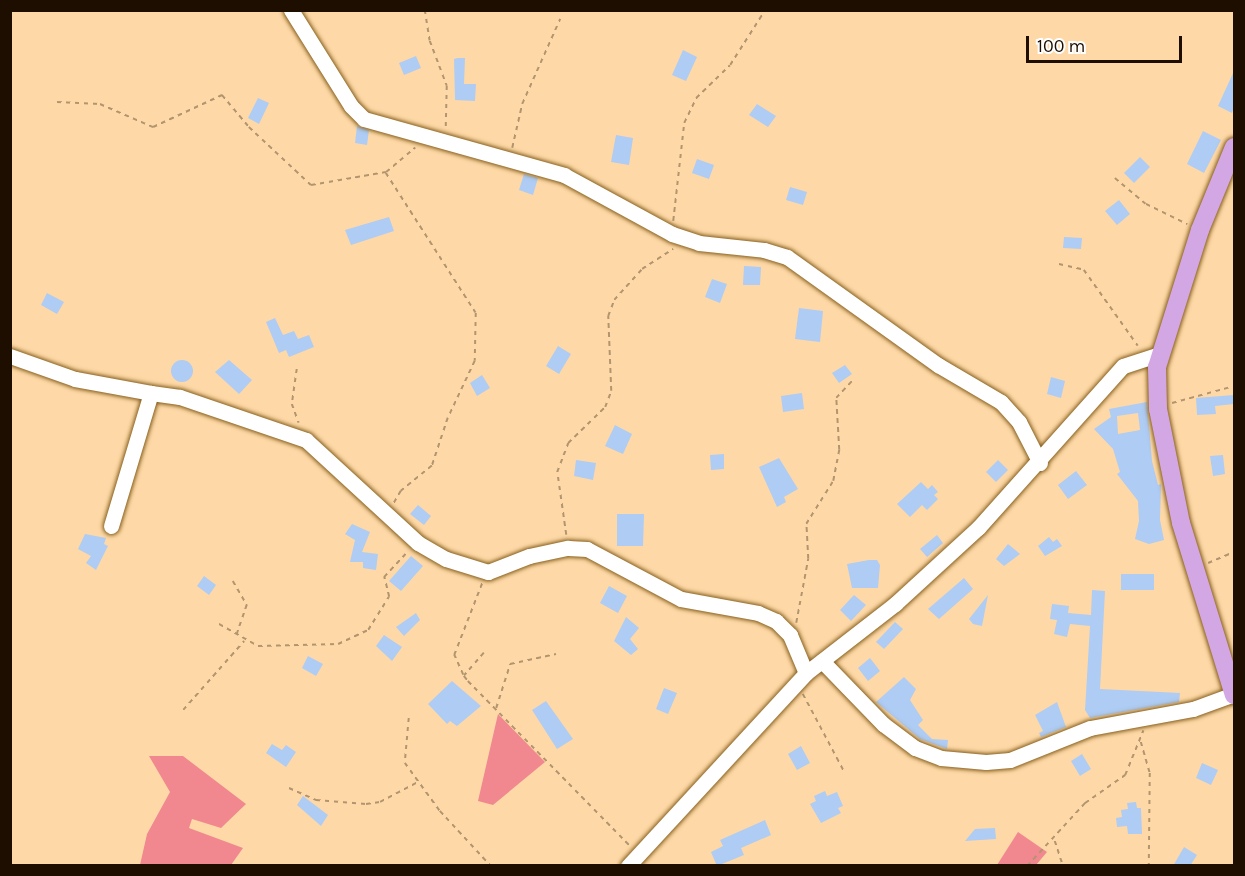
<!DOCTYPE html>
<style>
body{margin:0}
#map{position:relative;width:1245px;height:876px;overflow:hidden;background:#fed9a7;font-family:Karla,sans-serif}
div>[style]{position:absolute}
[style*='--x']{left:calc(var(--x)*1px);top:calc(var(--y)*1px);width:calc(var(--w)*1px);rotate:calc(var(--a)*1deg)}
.forest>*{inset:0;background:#f1878f}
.building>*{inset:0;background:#aeccf4}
.round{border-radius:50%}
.path>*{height:1.5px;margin-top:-0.75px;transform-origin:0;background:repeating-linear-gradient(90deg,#b2956f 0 4.5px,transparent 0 9px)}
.roads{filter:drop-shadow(0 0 2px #875f1c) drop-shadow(0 0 2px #875f1c)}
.minor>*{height:15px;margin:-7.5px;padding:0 7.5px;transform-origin:7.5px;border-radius:7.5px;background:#fff}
.major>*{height:18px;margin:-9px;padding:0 9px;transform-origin:9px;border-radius:9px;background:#d3a7e4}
span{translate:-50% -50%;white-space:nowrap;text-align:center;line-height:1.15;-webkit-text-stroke:5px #fff;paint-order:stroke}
.frame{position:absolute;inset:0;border:12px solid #1e0e00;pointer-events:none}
.scale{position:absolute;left:1026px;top:36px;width:156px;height:27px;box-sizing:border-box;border:3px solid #1e0e00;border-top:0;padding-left:8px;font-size:18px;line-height:21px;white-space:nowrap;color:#1e0e00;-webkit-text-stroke:4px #fff;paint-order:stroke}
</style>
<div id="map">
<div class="forest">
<i style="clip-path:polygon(498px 714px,545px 762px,493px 805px,478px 801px)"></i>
<i style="clip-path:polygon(149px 756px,183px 756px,246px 804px,221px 828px,192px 819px,189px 828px,243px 848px,231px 865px,140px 865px,147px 834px,170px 792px)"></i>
<i style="clip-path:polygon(1018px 832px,1047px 852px,1036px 865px,997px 865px)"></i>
</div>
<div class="building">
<i style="clip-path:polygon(683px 50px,697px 57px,686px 81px,672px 75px)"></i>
<i style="clip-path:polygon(416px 56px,421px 68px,404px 75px,399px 63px)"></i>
<i style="clip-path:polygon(458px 58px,465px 58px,464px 84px,476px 84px,475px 101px,455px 100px,454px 59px)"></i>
<i style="clip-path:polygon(1234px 71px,1234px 106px,1232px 113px,1218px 106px)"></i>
<i style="clip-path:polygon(258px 98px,269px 103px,259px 124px,248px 118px)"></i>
<i style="clip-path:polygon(757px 104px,776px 116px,768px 127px,749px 115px)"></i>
<i style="clip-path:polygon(357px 126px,369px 130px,367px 145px,355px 143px)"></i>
<i style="clip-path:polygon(1203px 131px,1221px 140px,1204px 173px,1187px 164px)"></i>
<i style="clip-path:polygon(616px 135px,633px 138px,629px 165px,611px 162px)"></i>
<i style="clip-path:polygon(1140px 157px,1150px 167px,1134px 183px,1124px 173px)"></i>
<i style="clip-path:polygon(697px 159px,714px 165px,709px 179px,692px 173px)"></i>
<i style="clip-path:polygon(524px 174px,538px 178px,533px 195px,519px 190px)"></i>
<i style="clip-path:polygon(790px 187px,807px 192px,803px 205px,786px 200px)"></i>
<i style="clip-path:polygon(1119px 200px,1130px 214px,1117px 225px,1105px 211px)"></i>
<i style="clip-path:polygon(389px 217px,394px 231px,351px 245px,345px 230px)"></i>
<i style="clip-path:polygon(1064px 237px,1082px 238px,1081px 249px,1063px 248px)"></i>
<i style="clip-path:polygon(744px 266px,761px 267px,760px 285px,743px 285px)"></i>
<i style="clip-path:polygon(712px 279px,727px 284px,720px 303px,705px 297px)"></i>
<i style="clip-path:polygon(47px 293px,64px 302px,57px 314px,41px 305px)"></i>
<i style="clip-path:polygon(799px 308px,823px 311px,820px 342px,795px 339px)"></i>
<i style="clip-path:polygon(275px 318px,283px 335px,294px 331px,298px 339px,309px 335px,314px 347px,289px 357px,286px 350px,279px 353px,266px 322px)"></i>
<i style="clip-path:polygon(558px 346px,571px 354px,559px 374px,546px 366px)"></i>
<i style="clip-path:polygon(229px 360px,252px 380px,239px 394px,215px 372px)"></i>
<i class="round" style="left:171px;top:360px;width:22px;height:22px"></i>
<i style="clip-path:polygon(845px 365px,852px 374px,839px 383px,832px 373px)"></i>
<i style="clip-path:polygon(482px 375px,490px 388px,477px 396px,470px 383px)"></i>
<i style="clip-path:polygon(1051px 377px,1065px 381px,1061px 398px,1047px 394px)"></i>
<i style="clip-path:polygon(802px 393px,804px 409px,783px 412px,781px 396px)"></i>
<i style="clip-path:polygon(1234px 395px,1234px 404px,1215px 406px,1216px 414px,1197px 415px,1196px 398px)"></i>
<i style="clip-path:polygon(evenodd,1147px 402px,1152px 461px,1158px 485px,1161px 484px,1160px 520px,1164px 540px,1149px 544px,1135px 539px,1139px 521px,1138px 501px,1117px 474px,1120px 472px,1113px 449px,1094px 429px,1111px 417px,1109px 409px,1147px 402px,1138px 413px,1140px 430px,1118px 434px,1117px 416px,1138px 413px)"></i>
<i style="clip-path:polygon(615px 425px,632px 434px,623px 454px,605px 446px)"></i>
<i style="clip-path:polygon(724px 454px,724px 469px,711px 470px,710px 455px)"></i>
<i style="clip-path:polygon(1223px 455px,1225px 474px,1213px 476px,1210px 456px)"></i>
<i style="clip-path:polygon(779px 458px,798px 489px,784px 497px,786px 502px,777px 507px,759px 467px)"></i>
<i style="clip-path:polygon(576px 460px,596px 463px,593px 480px,574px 476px)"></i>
<i style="clip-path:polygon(998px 460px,1008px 470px,996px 482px,986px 472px)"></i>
<i style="clip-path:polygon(1076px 471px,1087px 485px,1068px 499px,1058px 485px)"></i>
<i style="clip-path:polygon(921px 482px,928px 489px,932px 485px,938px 492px,934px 495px,938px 499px,927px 510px,922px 505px,910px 517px,897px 504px)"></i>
<i style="clip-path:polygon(418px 505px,431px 516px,424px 525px,410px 514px)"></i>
<i style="clip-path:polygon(617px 514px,644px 514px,643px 546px,617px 546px)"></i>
<i style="clip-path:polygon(352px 524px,370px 532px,362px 552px,378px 554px,376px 570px,363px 568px,363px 562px,350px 562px,355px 540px,345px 534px)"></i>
<i style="clip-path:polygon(85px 534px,106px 538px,104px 544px,108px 546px,96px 570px,86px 563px,91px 556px,78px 549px)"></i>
<i style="clip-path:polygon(937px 535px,943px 543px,927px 557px,920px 549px)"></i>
<i style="clip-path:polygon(1049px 537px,1053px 542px,1057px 539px,1062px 546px,1045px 556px,1038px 546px)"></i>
<i style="clip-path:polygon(1008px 544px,1020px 554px,1004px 566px,996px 559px)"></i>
<i style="clip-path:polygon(411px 556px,423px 566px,401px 591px,389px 581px)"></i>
<i style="clip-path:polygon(869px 560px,877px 560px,880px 565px,878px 588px,852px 588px,847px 564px)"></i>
<i style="clip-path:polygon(1121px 574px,1154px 574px,1154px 590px,1121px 590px)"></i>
<i style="clip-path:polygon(204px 576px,216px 585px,209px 595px,197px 586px)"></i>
<i style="clip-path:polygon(964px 578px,973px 589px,939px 619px,928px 609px)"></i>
<i style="clip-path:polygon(609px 586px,627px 596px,618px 613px,600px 603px)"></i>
<i style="clip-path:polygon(1092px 590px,1105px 591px,1100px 689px,1180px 693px,1179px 702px,1090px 718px,1085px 710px,1090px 626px,1070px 624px,1067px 637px,1054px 634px,1057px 620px,1050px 619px,1052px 604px,1069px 606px,1068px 613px,1091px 615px)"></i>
<i style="clip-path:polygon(854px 595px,866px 605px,851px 621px,840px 610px)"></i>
<i style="clip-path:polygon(988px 595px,982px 626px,973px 624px,969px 619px)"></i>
<i style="clip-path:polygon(416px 613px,420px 620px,404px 636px,396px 627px)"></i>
<i style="clip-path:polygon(626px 617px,639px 628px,630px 639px,638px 649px,631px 655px,614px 641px)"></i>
<i style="clip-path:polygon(895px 622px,903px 629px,884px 649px,876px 642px)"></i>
<i style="clip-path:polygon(384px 635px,402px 647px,392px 661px,376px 646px)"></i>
<i style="clip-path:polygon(308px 656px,323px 664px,316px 676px,302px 668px)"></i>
<i style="clip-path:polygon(870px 658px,880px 671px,868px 681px,858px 668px)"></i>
<i style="clip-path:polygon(904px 677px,916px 689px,910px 700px,923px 720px,918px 725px,932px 739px,948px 740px,947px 749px,920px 739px,876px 702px)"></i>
<i style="clip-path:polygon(452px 681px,481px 706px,457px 726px,450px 721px,447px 724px,428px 704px)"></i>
<i style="clip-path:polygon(664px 688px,677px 693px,668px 714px,656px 709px)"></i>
<i style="clip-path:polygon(546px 701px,573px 739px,557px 749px,532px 710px)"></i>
<i style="clip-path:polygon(1057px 702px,1066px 727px,1041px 737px,1039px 733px,1043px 731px,1035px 715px)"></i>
<i style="clip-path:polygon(272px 744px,282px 750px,286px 745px,296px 752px,286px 767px,266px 753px)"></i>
<i style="clip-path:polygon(801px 746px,810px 763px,797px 770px,788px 754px)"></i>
<i style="clip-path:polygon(1082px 754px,1091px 769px,1080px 776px,1071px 761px)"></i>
<i style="clip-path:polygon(1202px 763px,1218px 770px,1211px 785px,1196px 778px)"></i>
<i style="clip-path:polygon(825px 791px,827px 796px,837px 792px,843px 806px,838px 808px,841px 813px,821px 823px,810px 804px,816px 801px,814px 796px)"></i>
<i style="clip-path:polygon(303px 796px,328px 815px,321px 826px,297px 805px)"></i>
<i style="clip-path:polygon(1136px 802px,1137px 808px,1141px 808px,1142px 834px,1128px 834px,1127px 826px,1117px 827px,1116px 818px,1122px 817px,1121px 810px,1128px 809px,1127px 803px)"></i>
<i style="clip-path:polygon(765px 820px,771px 835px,741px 848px,744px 855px,717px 866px,711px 852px,723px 846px,720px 840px)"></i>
<i style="clip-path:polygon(995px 828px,996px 839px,965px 841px,975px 829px)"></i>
<i style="clip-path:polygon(1184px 847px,1197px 855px,1190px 866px,1173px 866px)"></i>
</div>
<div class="path">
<i style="--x:425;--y:10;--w:31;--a:81"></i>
<i style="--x:430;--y:41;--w:48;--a:69.3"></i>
<i style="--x:447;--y:86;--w:42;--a:91.4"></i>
<i style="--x:57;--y:102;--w:43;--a:2.7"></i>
<i style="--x:100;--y:104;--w:58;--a:23.5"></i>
<i style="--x:153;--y:127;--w:76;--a:-24.9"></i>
<i style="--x:222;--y:95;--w:42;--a:49.8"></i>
<i style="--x:249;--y:127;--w:85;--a:43.1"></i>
<i style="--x:311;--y:185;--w:76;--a:-9.8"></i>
<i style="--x:386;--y:172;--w:38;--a:-40"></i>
<i style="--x:512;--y:148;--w:45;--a:-77.2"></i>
<i style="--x:522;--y:104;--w:93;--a:-65.9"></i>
<i style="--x:386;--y:173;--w:166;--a:57.3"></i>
<i style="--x:476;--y:313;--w:48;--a:91.2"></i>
<i style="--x:475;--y:361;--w:63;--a:115.3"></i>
<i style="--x:448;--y:418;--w:51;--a:108.4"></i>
<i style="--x:432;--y:466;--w:40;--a:141"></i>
<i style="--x:401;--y:491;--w:14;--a:120"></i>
<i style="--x:1115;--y:178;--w:40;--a:40"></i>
<i style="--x:1146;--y:204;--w:46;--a:26"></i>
<i style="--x:673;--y:221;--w:99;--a:-83.6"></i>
<i style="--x:684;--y:123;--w:28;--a:-64"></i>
<i style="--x:696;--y:98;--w:47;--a:-44.1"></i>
<i style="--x:730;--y:65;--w:65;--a:-57.5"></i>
<i style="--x:1059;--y:264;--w:26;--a:13"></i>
<i style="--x:1084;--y:270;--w:93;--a:54.6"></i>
<i style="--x:297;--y:369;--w:35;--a:98"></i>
<i style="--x:292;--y:404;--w:20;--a:70"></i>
<i style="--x:1172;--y:403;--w:64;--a:-15.3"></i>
<i style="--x:566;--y:535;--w:64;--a:-98.1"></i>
<i style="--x:557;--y:472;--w:31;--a:-69"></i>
<i style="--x:568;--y:443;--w:52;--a:-44.2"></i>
<i style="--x:605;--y:407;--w:17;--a:-69"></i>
<i style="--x:611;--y:391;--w:75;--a:-92.3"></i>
<i style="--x:608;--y:316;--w:17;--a:-69"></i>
<i style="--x:614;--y:300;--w:42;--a:-47.9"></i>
<i style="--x:642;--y:269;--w:37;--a:-33"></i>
<i style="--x:1208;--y:563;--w:28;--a:-23"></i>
<i style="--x:233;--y:581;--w:28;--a:60"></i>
<i style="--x:247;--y:605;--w:31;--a:109"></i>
<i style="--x:796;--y:623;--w:65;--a:-79.4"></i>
<i style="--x:808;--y:559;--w:35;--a:-93"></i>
<i style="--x:806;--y:524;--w:51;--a:-57.9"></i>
<i style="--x:833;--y:481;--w:32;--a:-79"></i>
<i style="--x:839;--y:450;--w:52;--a:-93.3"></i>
<i style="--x:836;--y:398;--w:23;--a:-47"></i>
<i style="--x:219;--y:624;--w:45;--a:29.4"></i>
<i style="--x:258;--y:646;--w:80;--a:-1.4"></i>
<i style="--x:338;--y:644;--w:33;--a:-25"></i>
<i style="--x:368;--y:630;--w:39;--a:-58"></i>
<i style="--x:389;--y:597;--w:21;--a:-104"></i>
<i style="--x:384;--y:577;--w:34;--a:-47"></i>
<i style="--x:484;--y:653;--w:30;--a:131"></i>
<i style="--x:464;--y:676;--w:6;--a:51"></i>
<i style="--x:468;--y:681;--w:231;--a:45.5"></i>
<i style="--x:463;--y:675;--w:22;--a:-114"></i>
<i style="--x:454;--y:655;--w:77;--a:-68.7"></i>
<i style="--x:803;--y:694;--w:89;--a:62"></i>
<i style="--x:496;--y:708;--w:46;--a:-72.3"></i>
<i style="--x:510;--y:664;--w:47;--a:-12.3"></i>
<i style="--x:183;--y:710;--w:92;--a:-48.5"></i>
<i style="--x:409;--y:718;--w:45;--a:95.1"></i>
<i style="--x:405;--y:763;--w:59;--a:53.9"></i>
<i style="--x:440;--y:811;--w:75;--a:47.2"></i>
<i style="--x:1141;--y:742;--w:32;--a:74"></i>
<i style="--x:1150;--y:773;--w:93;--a:90.6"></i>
<i style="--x:289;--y:788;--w:30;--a:24"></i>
<i style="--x:316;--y:800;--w:50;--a:4.6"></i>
<i style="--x:366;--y:804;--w:14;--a:-8"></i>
<i style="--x:380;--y:802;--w:43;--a:-27.8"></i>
<i style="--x:1055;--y:841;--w:26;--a:72"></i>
<i style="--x:1027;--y:866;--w:86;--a:-47.4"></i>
<i style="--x:1085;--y:803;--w:49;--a:-35"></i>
<i style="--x:1125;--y:775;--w:48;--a:-67.8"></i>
</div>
<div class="roads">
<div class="minor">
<i style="--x:291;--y:10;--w:113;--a:58"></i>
<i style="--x:351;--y:106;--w:18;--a:45"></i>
<i style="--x:364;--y:119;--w:208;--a:15.6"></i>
<i style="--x:564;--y:175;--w:123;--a:28.6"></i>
<i style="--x:672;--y:234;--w:28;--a:18"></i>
<i style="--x:699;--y:243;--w:65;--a:6.1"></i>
<i style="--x:764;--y:250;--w:24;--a:17"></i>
<i style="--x:787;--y:257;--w:186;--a:35.6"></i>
<i style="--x:938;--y:365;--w:73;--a:30.4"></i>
<i style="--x:1001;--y:402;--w:27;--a:48"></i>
<i style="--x:1019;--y:422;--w:46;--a:62.9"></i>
<i style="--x:10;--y:356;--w:69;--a:19.5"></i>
<i style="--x:75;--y:379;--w:77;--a:10.4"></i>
<i style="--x:111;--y:526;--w:139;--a:-73.3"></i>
<i style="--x:151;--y:393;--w:29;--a:8"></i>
<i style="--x:180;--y:397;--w:133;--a:18.8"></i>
<i style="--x:306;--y:440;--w:152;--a:42.6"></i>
<i style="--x:418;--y:543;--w:32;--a:30"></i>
<i style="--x:446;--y:559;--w:44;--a:17.2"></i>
<i style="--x:488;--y:572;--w:44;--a:-21.3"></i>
<i style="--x:529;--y:556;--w:40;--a:-12"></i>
<i style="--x:568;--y:548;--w:19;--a:3"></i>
<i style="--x:587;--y:549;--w:106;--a:28"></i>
<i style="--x:681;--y:599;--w:78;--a:10.3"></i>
<i style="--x:758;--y:613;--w:20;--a:24"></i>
<i style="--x:776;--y:621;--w:20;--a:45"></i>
<i style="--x:790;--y:635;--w:41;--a:67.2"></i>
<i style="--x:822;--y:661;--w:88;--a:45.9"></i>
<i style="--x:883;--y:724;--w:40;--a:37"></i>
<i style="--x:915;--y:748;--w:28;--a:21"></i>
<i style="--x:941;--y:758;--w:45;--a:5.1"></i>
<i style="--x:986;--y:762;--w:24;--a:-5"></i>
<i style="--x:1010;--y:760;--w:86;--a:-21.8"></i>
<i style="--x:1090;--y:728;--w:105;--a:-10.5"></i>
<i style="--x:1193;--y:709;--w:44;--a:-20.1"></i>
<i style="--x:628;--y:866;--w:263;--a:-47.3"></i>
<i style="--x:806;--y:673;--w:113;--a:-37.8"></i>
<i style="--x:895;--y:604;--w:113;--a:-42.5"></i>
<i style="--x:978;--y:528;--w:217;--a:-48.2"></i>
<i style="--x:1123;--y:366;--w:39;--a:-18"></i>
</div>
<div class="major">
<i style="--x:1234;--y:147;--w:90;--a:112.3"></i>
<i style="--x:1200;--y:230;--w:144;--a:107.4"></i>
<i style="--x:1157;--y:367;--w:42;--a:88.6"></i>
<i style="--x:1158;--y:409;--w:116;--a:78.6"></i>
<i style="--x:1181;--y:523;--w:180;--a:72.9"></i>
</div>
</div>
<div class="frame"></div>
<div class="scale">100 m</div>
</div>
